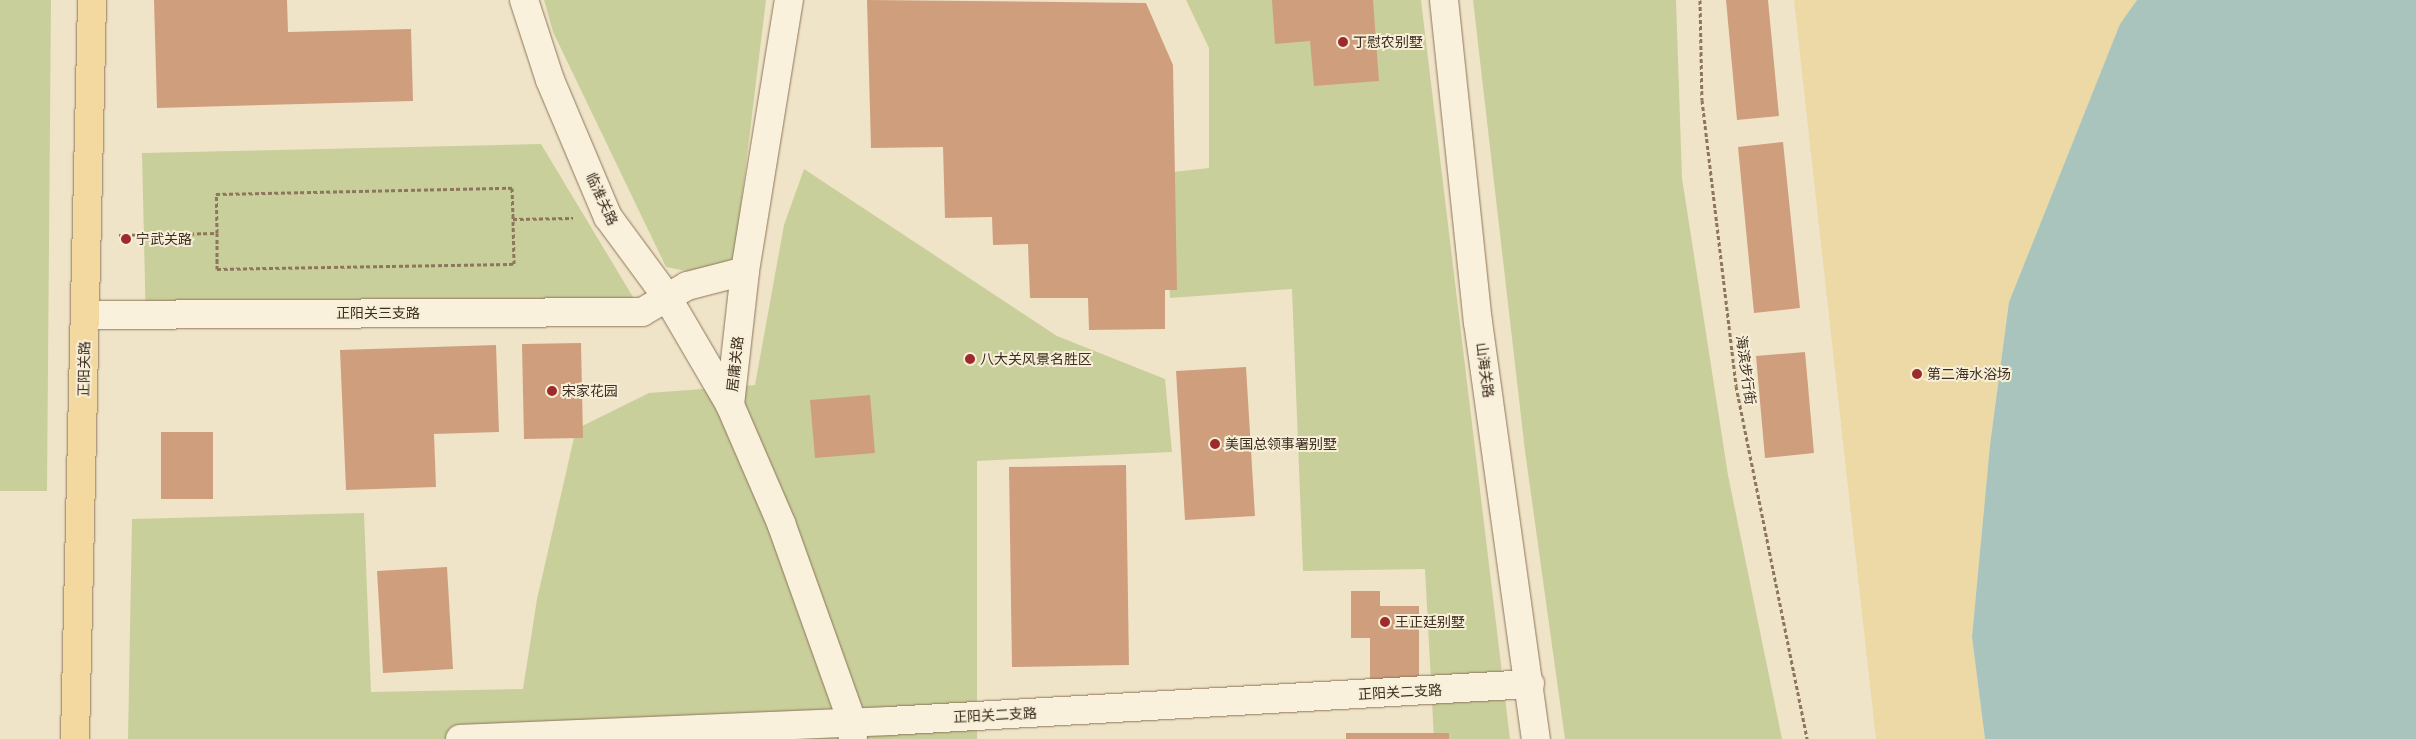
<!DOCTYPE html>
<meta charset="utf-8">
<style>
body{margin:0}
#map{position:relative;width:2416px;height:739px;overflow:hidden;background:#f0e4c8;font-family:"Roboto Serif","Noto Sans SC",serif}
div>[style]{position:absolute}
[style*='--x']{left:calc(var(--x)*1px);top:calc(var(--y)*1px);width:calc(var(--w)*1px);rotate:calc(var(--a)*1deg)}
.green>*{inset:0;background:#c9cf9b}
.sand>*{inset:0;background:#ecd9a5}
.water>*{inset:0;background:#a9c4bc}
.building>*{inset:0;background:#cf9f7d}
.path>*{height:3px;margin-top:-1.5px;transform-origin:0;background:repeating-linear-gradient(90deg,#8d765c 0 4px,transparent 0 6.5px)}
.roads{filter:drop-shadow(0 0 1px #8d765c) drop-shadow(0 0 1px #8d765c)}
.pedestrian>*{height:28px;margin:-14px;padding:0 14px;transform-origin:14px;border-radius:14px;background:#faf1dc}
.primary>*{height:28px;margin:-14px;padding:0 14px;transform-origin:14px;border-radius:14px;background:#f3d9a0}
.dots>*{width:14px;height:14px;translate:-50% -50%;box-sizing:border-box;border:2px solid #f7eed8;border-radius:50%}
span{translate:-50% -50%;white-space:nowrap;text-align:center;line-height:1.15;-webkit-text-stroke:4px #f7eed8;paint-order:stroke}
.poi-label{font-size:14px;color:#3d2e20}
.left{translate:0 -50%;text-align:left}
.street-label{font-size:14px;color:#3d2e20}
</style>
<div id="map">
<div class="green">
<i style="clip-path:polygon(0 0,51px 0,47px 491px,0 491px)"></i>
<i style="clip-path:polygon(544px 0,766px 0,732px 280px,666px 267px,553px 32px)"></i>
<i style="clip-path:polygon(1186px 0,1421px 0,1510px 739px,1434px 739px,1425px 569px,1303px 571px,1292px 289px,1170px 298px,1164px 173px,1209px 168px,1209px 48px)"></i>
<i style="clip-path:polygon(1473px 0,1676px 0,1682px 178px,1728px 475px,1782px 739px,1565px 739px,1525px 451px)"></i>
<i style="clip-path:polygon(541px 144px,642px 312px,146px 328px,142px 153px)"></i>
<i style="clip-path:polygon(804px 169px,1057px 336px,1165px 379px,1172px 452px,977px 461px,977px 739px,128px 739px,132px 519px,364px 513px,371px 692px,523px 689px,537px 599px,576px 429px,649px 393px,755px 385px,784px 225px)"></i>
</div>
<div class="sand">
<i style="clip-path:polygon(1794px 0,2137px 0,2120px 24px,2009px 302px,1990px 445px,1972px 637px,1985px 739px,1876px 739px)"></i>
</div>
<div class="water">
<i style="clip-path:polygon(2137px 0,2416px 0,2416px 739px,1985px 739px,1972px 637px,1990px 445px,2009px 302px,2120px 24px)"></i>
</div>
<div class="building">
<i style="clip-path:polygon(154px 0,287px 0,288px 32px,411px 29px,413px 101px,157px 108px)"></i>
<i style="clip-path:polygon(867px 0,1146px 3px,1173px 65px,1177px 290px,1165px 290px,1165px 329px,1089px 330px,1088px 298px,1030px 298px,1028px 244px,993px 245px,992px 217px,945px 218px,943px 147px,871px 148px)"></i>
<i style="clip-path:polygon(1272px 0,1373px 0,1379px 81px,1314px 86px,1310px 41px,1275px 44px)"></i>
<i style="clip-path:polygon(1726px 0,1768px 0,1779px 116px,1737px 120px)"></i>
<i style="clip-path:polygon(1783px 142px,1800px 308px,1754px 313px,1738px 147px)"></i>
<i style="clip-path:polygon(581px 343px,583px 438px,524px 439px,522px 344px)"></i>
<i style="clip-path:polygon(496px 345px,499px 432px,434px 434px,436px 487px,346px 490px,340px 350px)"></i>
<i style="clip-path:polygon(1805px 352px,1814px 453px,1765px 458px,1756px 356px)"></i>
<i style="clip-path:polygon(1246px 367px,1255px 516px,1185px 520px,1176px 371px)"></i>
<i style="clip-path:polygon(870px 395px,875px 453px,815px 458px,810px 400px)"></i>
<i style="clip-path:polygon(161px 432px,213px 432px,213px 499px,161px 499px)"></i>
<i style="clip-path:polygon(1126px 465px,1129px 665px,1012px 667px,1009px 467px)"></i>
<i style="clip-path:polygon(447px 567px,453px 669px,383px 673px,377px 571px)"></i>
<i style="clip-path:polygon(1351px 591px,1380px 591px,1380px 606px,1419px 606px,1419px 679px,1370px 679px,1370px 638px,1351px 638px)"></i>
<i style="clip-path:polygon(1346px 733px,1449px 733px,1449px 739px,1346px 739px)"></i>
</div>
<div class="path">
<i style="--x:1700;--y:0;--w:100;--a:88.9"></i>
<i style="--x:1702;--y:100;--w:288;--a:83.2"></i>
<i style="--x:1736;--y:386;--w:360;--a:78.6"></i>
<i style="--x:217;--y:233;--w:36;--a:90"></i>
<i style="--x:217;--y:269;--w:297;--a:-1"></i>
<i style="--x:514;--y:264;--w:45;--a:-91.3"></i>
<i style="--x:119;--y:235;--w:98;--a:-1.2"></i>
<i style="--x:217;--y:233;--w:39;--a:-91"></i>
<i style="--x:216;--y:194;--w:296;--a:-1.2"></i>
<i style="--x:512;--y:188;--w:31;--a:88"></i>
<i style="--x:513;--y:219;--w:60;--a:-1"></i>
</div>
<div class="roads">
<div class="pedestrian">
<i style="--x:524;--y:0;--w:84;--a:72"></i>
<i style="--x:550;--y:80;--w:149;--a:67.1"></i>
<i style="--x:608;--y:217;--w:99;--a:53.6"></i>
<i style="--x:667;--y:297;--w:125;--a:59.7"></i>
<i style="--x:730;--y:405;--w:129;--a:66.6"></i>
<i style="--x:781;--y:523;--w:210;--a:70.3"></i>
<i style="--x:852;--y:721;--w:17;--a:87"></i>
<i style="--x:1444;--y:0;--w:324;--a:84"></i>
<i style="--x:1478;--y:322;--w:421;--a:82.1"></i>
<i style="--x:86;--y:315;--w:556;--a:-0.31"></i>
<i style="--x:642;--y:312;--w:52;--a:-30"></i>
<i style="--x:687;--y:286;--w:60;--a:-14.5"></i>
<i style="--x:730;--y:405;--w:135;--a:-83.6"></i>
<i style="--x:745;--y:271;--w:275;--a:-80.8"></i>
<i style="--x:460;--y:739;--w:429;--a:-2.4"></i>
<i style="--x:889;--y:721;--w:642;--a:-3.3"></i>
</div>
<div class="primary">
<i style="--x:75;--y:739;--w:739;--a:-88.68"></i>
</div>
</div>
<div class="dots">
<i style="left:1343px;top:42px;background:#9e2a2b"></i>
<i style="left:126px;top:239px;background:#9e2a2b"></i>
<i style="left:970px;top:359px;background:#9e2a2b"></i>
<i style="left:1917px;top:374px;background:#9e2a2b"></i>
<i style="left:552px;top:391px;background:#9e2a2b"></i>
<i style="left:1215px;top:444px;background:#9e2a2b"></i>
<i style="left:1385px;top:622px;background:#9e2a2b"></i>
</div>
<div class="poi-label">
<span class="left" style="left:1353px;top:42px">丁慰农别墅</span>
<span class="left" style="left:136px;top:239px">宁武关路</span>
<span class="left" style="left:980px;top:359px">八大关风景名胜区</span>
<span class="left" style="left:1927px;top:374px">第二海水浴场</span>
<span class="left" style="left:562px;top:391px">宋家花园</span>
<span class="left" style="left:1225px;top:444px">美国总领事署别墅</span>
<span class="left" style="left:1395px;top:622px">王正廷别墅</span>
</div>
<div class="street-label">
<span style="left:602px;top:199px;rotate:65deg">临淮关路</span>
<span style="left:378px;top:313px">正阳关三支路</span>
<span style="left:735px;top:364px;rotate:-84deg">居庸关路</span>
<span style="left:84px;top:369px;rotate:-89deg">正阳关路</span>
<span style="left:1485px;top:370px;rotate:82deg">山海关路</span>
<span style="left:1746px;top:370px;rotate:82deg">海滨步行街</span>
<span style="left:1400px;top:692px;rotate:-3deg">正阳关二支路</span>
<span style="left:995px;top:715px;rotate:-3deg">正阳关二支路</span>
</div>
</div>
